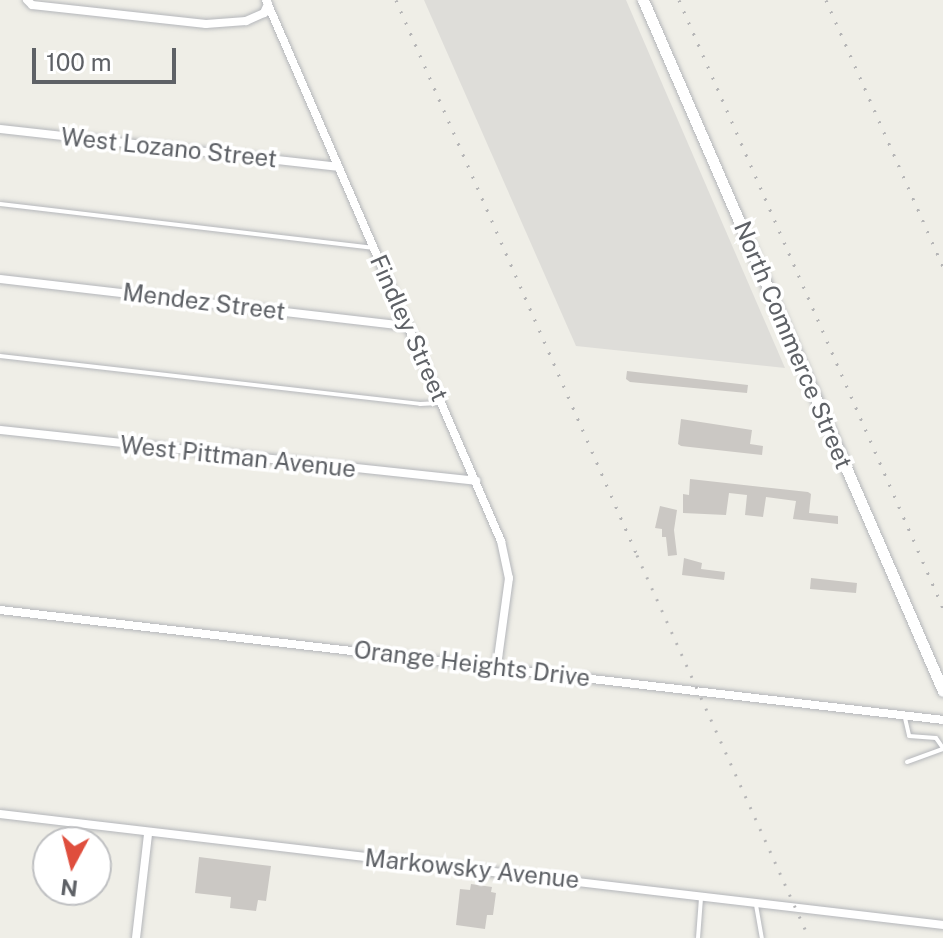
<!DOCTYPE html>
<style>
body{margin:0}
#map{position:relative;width:943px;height:938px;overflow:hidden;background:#efeee7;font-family:"Public Sans",sans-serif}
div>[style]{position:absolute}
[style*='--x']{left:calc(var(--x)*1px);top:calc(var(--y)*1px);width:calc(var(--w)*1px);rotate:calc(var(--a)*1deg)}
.industrial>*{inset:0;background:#deddd9}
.building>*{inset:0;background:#cbc8c4}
.roads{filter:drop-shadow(0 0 2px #b4b6ba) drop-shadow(0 0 2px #b4b6ba)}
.lane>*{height:4px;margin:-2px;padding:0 2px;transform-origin:2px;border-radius:2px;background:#fff}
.street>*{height:8px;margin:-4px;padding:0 4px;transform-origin:4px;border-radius:4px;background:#fff}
.secondary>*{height:11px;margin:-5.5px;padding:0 5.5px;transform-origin:5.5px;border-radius:5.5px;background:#fff}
.rail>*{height:3px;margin-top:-1.5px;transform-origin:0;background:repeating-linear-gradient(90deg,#b5b5b6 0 2px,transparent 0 12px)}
span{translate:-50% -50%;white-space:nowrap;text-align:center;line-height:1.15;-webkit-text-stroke:7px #fff;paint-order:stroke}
.street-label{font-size:24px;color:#5e6166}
.north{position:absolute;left:32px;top:826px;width:80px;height:80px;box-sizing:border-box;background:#fff;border:2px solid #bfc0c2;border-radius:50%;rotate:187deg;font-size:22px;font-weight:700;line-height:32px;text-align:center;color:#5e6166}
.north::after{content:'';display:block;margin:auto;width:28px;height:36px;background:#df4e3d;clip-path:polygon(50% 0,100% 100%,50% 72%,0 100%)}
.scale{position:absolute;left:32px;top:48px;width:144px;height:36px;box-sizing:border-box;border:4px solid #5e6166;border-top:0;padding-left:10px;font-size:24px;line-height:28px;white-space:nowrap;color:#5e6166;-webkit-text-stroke:6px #fff;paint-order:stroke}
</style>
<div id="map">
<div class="industrial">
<i style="clip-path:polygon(424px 0,626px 0,785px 368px,576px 346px)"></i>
</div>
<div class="building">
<i style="clip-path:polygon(627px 371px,748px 385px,747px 393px,630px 382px,626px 379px)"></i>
<i style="clip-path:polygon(681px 419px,752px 430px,750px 444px,763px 446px,762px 455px,681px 446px,678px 444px)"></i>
<i style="clip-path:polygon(690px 479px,808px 492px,811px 494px,809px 513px,838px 516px,838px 524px,793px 519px,796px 501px,766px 497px,763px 517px,745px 515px,747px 495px,729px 493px,726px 515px,683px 513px,683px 494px,689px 495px)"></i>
<i style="clip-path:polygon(660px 506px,677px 510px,674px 530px,677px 555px,668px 556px,666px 537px,662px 537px,662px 529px,655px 528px)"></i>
<i style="clip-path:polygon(684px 558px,702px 563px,701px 569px,725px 572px,724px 580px,682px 575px)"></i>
<i style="clip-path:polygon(811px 578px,857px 583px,856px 593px,810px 589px)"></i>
<i style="clip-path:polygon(199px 857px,271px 866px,266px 901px,258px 900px,256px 911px,230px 908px,231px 897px,195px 893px)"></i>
<i style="clip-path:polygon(471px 884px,492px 887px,491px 892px,496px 893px,493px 915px,487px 915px,485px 929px,456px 925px,460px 889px,470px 890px)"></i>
</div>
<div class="roads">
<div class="lane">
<i style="--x:0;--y:204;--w:375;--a:6.7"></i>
<i style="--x:0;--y:356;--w:423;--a:6.5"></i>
<i style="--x:420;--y:404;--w:19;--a:-3"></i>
<i style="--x:905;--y:718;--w:18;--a:77"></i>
<i style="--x:909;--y:736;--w:27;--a:4"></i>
<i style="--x:936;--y:738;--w:12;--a:55"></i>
<i style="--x:907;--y:762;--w:38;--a:-20"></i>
<i style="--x:756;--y:905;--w:34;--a:80"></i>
<i style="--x:698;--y:938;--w:40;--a:-85.7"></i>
</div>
<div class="street">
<i style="--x:27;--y:0;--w:7;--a:45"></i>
<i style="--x:32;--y:5;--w:175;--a:6.2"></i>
<i style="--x:206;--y:24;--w:40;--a:-4.3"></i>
<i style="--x:246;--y:21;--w:20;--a:-24"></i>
<i style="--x:264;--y:13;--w:10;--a:-66"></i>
<i style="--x:266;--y:0;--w:590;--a:66.52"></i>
<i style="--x:501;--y:541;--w:38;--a:78"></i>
<i style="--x:509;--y:578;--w:89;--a:97.8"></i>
<i style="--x:0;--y:129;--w:340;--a:6.4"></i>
<i style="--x:0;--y:279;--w:411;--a:6.6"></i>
<i style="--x:0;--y:430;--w:479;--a:6.1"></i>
<i style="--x:0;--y:610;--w:949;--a:6.65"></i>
<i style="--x:0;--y:814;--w:950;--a:6.71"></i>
<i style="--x:136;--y:938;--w:105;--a:-83.4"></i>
</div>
<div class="secondary">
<i style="--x:643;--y:0;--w:753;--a:66.53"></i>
</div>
</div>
<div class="rail">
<i style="--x:396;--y:0;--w:605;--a:66.53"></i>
<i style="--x:637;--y:555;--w:420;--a:65.8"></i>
<i style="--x:679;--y:0;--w:663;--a:66.53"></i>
<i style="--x:826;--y:0;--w:291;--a:66.3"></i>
</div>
<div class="street-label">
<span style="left:169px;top:148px;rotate:6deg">West Lozano Street</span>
<span style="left:204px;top:302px;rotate:7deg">Mendez Street</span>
<span style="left:409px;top:328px;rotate:66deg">Findley Street</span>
<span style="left:793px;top:345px;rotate:67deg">North Commerce Street</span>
<span style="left:238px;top:457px;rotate:6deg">West Pittman Avenue</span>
<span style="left:472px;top:664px;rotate:7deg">Orange Heights Drive</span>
<span style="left:472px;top:869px;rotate:6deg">Markowsky Avenue</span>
</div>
<div class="north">N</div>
<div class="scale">100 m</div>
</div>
